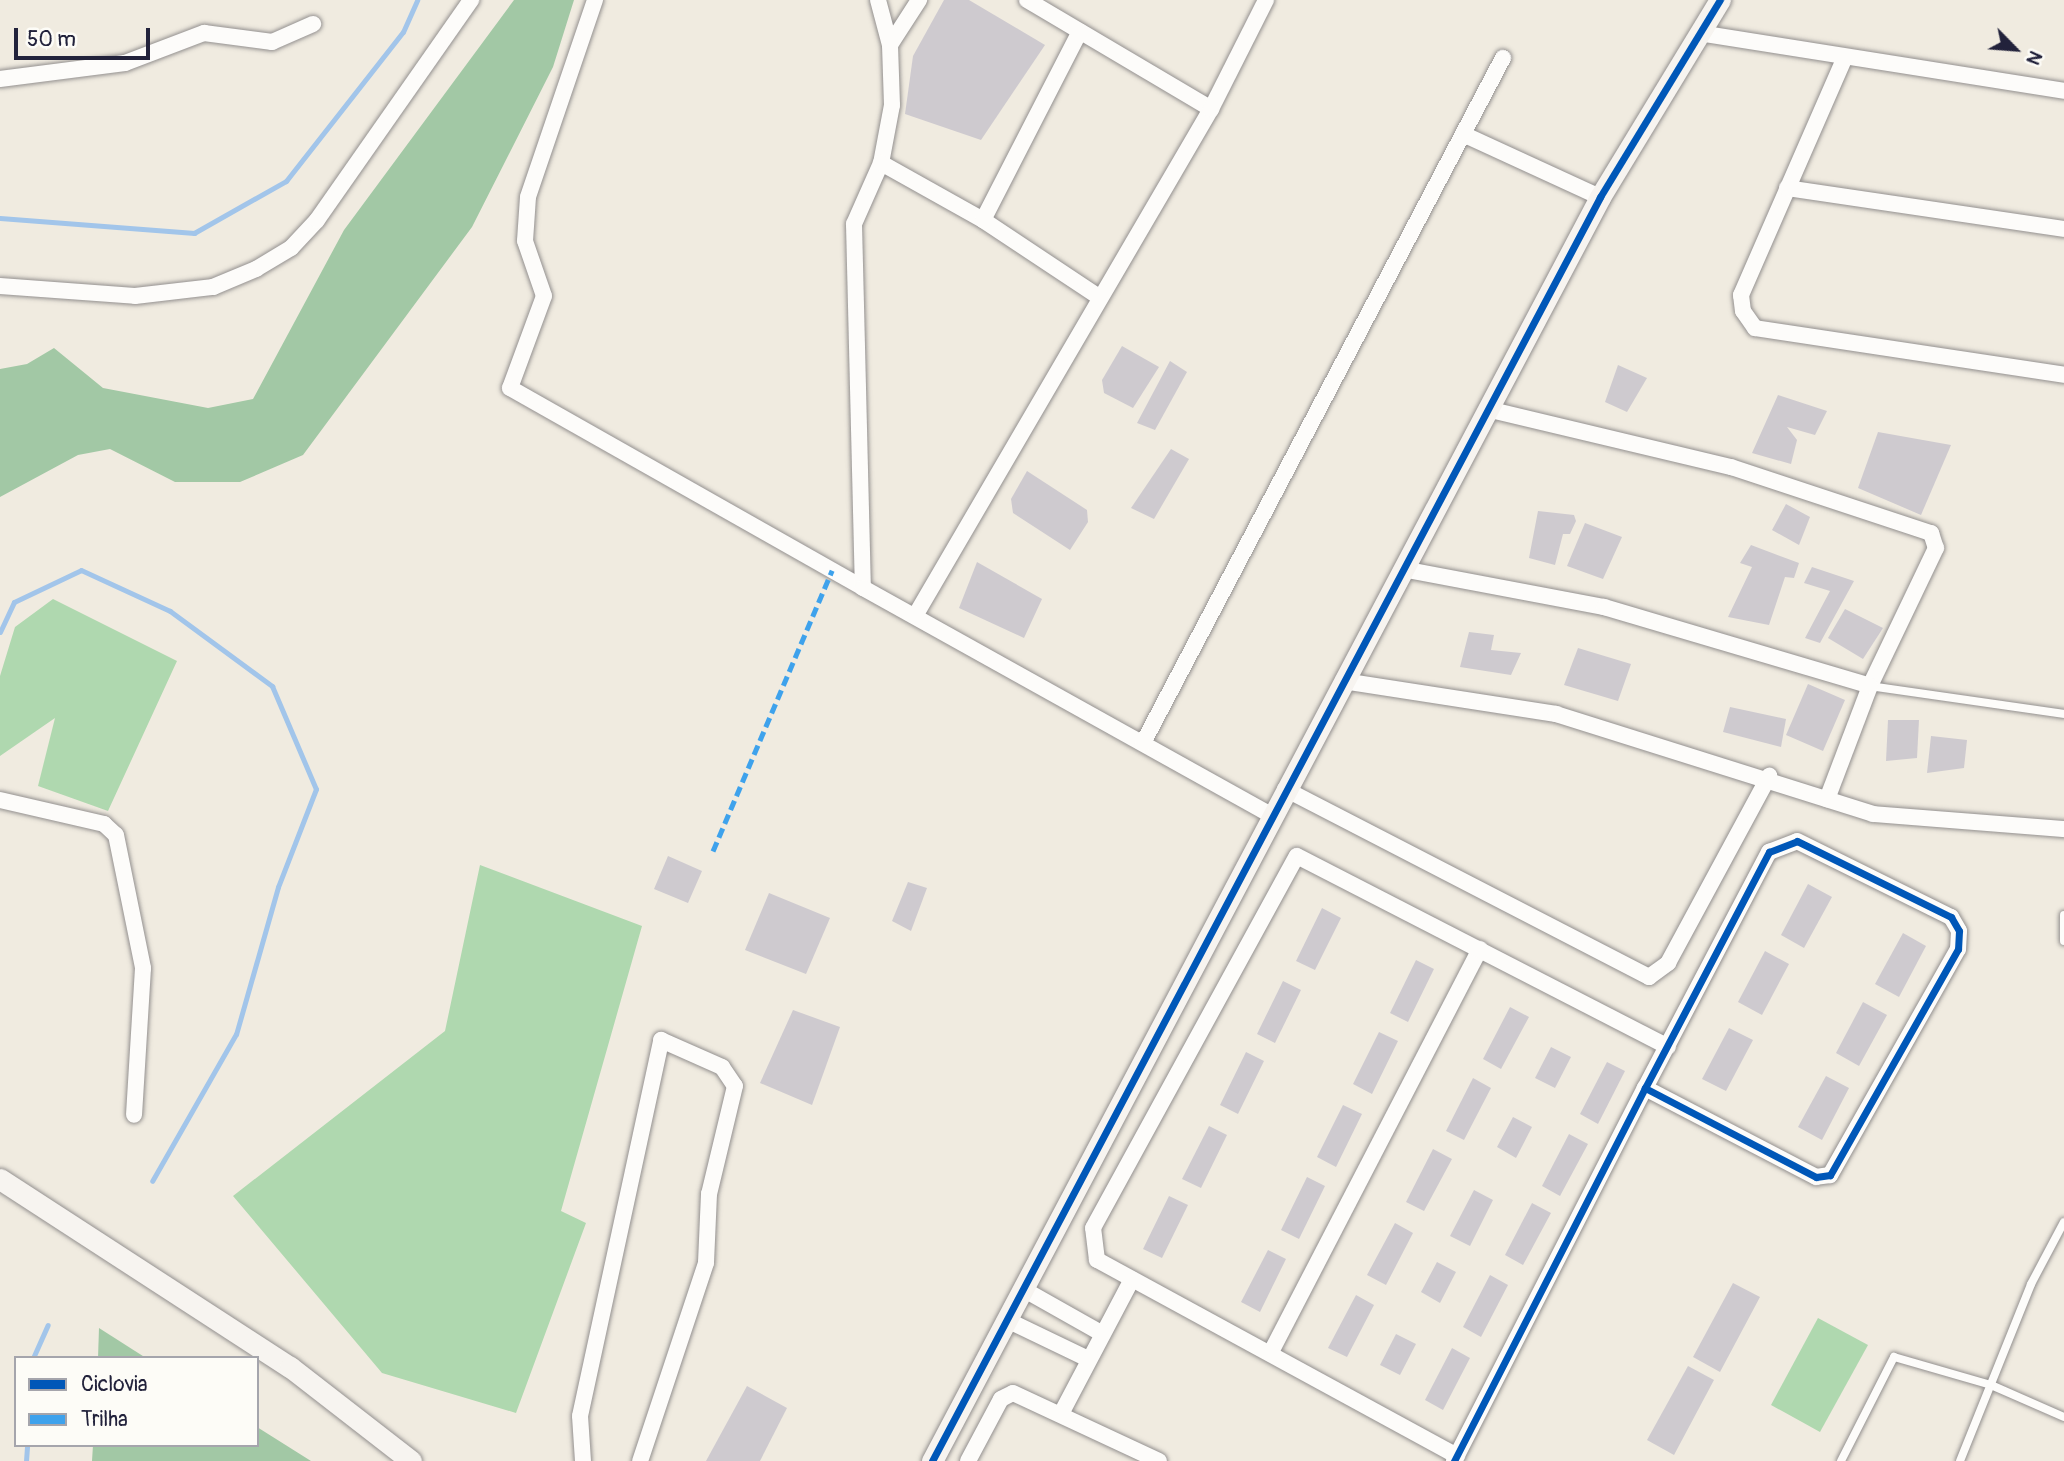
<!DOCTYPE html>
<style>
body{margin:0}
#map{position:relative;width:2064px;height:1461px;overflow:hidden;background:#f0ebe0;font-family:Pangolin,sans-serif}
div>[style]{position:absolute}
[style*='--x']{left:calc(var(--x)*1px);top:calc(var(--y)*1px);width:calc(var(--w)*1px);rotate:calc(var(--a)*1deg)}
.green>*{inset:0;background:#afd8af}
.forest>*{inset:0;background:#a2c8a5}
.stream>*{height:5px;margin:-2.5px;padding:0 2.5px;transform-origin:2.5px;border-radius:2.5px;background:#a2c5ea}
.building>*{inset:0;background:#cecacf}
.roads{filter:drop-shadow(0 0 2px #93908f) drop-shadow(0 0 2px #93908f)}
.lane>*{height:8px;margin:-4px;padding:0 4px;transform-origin:4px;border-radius:4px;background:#fdfcfa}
.street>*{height:16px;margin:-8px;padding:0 8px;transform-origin:8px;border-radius:8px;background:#fdfcfa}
.secondary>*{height:21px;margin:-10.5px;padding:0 10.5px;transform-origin:10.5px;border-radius:10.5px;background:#f7f4f0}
.quiet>*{height:5px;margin-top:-2.5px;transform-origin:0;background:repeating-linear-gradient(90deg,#3ea2ec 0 10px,transparent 0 15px)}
.cycleway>*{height:7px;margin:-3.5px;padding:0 3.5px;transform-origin:3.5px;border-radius:3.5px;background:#0057b8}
span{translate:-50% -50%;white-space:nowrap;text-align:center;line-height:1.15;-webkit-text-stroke:6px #fdfcf7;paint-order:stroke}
.legend{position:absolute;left:14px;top:1356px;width:245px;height:91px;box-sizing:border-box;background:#fdfcf7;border:2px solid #a5a5ac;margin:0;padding:9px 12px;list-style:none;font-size:21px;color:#22223b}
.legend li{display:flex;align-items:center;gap:14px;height:35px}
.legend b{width:35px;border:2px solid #a5a5ac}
.north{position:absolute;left:1980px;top:14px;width:70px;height:70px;-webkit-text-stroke:5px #fdfcf7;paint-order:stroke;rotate:115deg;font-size:19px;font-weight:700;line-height:28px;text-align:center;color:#22223b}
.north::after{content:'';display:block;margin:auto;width:24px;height:32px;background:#22223b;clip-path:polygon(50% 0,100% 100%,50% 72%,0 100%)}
.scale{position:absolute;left:14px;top:28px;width:136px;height:32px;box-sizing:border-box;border:4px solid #22223b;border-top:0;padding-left:9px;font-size:21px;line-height:24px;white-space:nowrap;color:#22223b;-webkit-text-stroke:5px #fdfcf7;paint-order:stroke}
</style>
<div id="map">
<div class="green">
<i style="clip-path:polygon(53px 599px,177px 661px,108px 811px,38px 786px,55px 718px,0 756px,0 676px,15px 627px)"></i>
<i style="clip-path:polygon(480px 865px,642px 926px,561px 1211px,586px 1223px,516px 1413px,382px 1373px,233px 1196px,445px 1031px)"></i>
<i style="clip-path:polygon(1818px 1318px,1868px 1345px,1820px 1432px,1771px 1405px)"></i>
</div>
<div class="forest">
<i style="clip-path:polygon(514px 0,574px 0,553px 67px,472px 227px,303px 455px,240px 482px,175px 482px,110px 449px,78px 455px,0 497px,0 369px,27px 364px,54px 348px,103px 388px,208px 408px,253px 399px,344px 230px)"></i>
<i style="clip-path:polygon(99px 1328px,146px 1358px,98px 1358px)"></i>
<i style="clip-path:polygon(257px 1427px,311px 1461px,92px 1461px,93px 1445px,257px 1445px)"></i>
</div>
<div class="stream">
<i style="--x:0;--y:218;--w:195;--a:4.4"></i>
<i style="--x:194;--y:233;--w:106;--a:-29.5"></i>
<i style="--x:286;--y:181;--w:189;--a:-51.9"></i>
<i style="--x:403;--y:32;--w:35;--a:-66"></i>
<i style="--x:0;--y:632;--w:33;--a:-65"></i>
<i style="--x:14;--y:602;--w:74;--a:-25.5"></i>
<i style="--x:81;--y:570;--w:98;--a:24.7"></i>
<i style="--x:170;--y:611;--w:127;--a:36.3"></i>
<i style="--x:272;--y:686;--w:112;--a:66.9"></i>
<i style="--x:316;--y:789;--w:105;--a:111.2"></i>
<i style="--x:278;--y:887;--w:153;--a:105.9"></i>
<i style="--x:236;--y:1034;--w:169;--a:119.7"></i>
<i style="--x:33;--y:1358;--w:36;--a:-66"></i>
<i style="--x:26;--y:1461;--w:16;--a:-86"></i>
</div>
<div class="building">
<i style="clip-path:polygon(944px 0,969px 0,1045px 45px,981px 140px,905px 114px,913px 56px)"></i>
<i style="clip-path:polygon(1122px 346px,1159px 367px,1133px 408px,1104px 393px,1102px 380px)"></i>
<i style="clip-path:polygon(1170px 361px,1187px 372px,1155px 430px,1137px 423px)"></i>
<i style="clip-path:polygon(1618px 365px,1647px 378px,1627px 412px,1605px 402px)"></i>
<i style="clip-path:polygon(1778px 395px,1827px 411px,1815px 435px,1787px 427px,1797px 440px,1791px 464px,1752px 453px)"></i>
<i style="clip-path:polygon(1878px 432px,1951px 445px,1921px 515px,1858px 488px)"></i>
<i style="clip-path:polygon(1171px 449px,1189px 459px,1154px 519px,1131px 508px)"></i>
<i style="clip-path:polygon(1027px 471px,1087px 510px,1088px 522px,1070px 550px,1013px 513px,1011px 499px)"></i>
<i style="clip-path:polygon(1786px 504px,1810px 517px,1799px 545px,1772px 530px)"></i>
<i style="clip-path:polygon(1538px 511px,1574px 515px,1576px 521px,1570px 534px,1563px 534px,1555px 565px,1529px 558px)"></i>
<i style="clip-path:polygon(1585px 523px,1622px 537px,1603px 579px,1567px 566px)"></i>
<i style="clip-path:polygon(1751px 545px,1799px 563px,1794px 578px,1785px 577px,1769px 625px,1728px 617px,1752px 567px,1740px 563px)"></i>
<i style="clip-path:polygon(977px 562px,1042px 599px,1024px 638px,959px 608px)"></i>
<i style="clip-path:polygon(1812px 567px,1854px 581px,1820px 643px,1805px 638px,1830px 591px,1804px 583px)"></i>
<i style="clip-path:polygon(1845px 609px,1883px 628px,1863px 659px,1828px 638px)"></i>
<i style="clip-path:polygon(1469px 632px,1494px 635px,1491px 650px,1521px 653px,1511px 675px,1460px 667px)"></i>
<i style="clip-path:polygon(1578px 648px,1631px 664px,1618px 701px,1564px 685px)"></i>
<i style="clip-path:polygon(1808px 684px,1845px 700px,1823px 751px,1786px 735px)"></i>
<i style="clip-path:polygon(1730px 707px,1786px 719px,1781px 747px,1723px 732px)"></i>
<i style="clip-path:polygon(1888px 720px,1919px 720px,1917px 758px,1886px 761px)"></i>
<i style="clip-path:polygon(1931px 736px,1967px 740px,1964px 768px,1927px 773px)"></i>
<i style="clip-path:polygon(668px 856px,702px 871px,688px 903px,654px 889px)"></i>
<i style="clip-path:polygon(908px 882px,927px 888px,911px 931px,892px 921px)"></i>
<i style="clip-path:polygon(1808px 884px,1832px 897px,1804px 948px,1781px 935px)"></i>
<i style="clip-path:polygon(769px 893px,830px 918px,806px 974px,745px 950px)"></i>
<i style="clip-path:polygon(1322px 908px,1341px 918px,1315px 970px,1296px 961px)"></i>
<i style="clip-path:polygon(1903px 933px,1926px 946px,1899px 997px,1875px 984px)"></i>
<i style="clip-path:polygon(1765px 951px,1789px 964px,1762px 1015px,1738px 1002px)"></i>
<i style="clip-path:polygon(1416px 960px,1434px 969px,1408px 1022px,1390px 1013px)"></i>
<i style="clip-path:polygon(1283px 981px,1301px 990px,1275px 1043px,1257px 1034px)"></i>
<i style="clip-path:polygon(1863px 1002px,1887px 1015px,1859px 1066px,1836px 1053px)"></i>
<i style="clip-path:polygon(1510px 1007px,1529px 1017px,1501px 1069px,1483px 1059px)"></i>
<i style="clip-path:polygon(793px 1010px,840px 1027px,812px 1105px,760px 1083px)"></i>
<i style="clip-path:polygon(1729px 1028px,1753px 1040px,1726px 1091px,1702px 1079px)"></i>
<i style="clip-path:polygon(1379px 1032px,1398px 1041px,1372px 1094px,1353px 1084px)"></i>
<i style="clip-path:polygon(1551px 1047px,1571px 1057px,1555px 1088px,1535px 1078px)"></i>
<i style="clip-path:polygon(1246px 1052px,1264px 1061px,1238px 1114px,1220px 1105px)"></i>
<i style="clip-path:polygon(1607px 1062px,1625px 1071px,1598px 1124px,1580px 1114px)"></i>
<i style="clip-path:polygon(1826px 1076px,1849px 1088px,1822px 1140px,1798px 1127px)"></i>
<i style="clip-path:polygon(1473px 1078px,1491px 1088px,1464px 1140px,1446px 1131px)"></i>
<i style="clip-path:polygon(1343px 1105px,1362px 1114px,1336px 1167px,1317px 1157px)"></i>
<i style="clip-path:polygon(1513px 1117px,1532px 1127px,1516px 1158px,1497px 1147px)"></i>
<i style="clip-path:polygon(1209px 1126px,1227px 1135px,1201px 1188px,1182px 1179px)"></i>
<i style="clip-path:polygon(1569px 1134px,1588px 1144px,1560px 1196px,1542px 1186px)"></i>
<i style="clip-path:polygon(1433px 1149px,1452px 1159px,1424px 1211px,1406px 1202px)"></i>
<i style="clip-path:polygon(1307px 1177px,1325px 1186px,1299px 1239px,1281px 1230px)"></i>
<i style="clip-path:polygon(1474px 1190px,1493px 1200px,1470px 1246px,1450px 1236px)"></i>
<i style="clip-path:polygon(1169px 1196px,1188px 1205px,1162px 1258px,1143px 1249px)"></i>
<i style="clip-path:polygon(1532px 1203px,1551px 1213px,1523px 1265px,1505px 1255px)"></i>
<i style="clip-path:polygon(1395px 1223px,1413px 1233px,1386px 1285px,1367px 1275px)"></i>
<i style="clip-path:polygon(1268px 1250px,1286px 1259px,1260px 1312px,1241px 1302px)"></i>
<i style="clip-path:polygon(1437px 1262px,1456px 1272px,1440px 1303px,1421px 1292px)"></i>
<i style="clip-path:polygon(1490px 1275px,1508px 1285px,1481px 1337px,1463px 1327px)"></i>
<i style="clip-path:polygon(1733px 1283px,1760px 1297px,1720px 1372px,1693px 1357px)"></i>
<i style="clip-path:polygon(1356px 1295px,1374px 1305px,1347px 1357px,1328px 1348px)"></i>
<i style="clip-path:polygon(1396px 1334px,1416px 1344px,1400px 1375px,1380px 1365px)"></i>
<i style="clip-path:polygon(1452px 1348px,1470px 1358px,1443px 1410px,1425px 1400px)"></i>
<i style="clip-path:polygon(1688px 1366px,1714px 1380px,1674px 1455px,1647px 1440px)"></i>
<i style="clip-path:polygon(747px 1386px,787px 1408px,760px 1461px,706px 1461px)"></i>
</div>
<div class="roads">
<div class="lane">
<i style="--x:1870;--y:686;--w:196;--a:8.2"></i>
<i style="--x:2064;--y:915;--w:26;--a:90"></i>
<i style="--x:1841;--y:1461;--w:117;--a:-63"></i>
<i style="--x:1894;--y:1357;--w:101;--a:16.1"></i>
<i style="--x:1991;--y:1385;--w:80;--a:23.7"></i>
<i style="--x:1960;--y:1461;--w:191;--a:-68.1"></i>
<i style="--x:2031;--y:1284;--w:70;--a:-62"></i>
</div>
<div class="street">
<i style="--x:595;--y:0;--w:208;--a:108.8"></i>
<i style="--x:528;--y:197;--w:44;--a:93.9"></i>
<i style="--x:525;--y:241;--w:58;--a:70.9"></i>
<i style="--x:544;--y:296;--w:98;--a:110.3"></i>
<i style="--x:510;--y:388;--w:406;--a:29.5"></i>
<i style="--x:878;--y:0;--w:47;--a:75.1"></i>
<i style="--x:890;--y:45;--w:60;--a:88.1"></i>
<i style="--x:892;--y:105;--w:59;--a:100.7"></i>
<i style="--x:881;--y:163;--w:67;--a:113.9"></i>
<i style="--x:854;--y:224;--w:364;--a:88.6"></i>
<i style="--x:863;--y:588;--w:465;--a:29.1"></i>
<i style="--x:1027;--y:0;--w:214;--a:30.6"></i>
<i style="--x:1699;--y:33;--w:370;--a:9"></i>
<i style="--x:890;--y:45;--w:54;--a:-57.2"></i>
<i style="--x:1845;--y:57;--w:260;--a:113.6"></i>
<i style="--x:1741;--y:295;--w:16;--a:83"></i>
<i style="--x:1743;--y:311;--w:21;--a:55"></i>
<i style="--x:1755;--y:328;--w:313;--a:8.6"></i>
<i style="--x:0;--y:79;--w:126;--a:-7.3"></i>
<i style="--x:125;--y:63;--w:85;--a:-20.8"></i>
<i style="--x:204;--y:33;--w:69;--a:7.5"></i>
<i style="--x:272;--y:42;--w:45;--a:-23.7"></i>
<i style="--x:1463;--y:134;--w:151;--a:24.7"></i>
<i style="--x:881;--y:163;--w:117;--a:29.2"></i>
<i style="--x:983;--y:220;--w:139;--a:33.6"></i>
<i style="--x:1787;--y:188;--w:280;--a:8.4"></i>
<i style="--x:983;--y:220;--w:212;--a:-62.8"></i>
<i style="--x:0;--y:286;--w:135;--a:4.2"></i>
<i style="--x:135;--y:296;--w:79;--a:-6.6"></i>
<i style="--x:213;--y:287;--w:47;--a:-22.7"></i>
<i style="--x:256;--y:269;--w:41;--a:-31"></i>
<i style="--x:291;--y:248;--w:38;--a:-47"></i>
<i style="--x:317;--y:220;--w:269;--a:-55"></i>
<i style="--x:1487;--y:409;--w:251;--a:13.4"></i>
<i style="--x:1731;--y:467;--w:211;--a:18.3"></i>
<i style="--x:1931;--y:533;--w:16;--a:72"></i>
<i style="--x:1936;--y:548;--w:153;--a:115.6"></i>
<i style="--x:1870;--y:686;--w:121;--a:110.8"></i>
<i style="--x:1403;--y:569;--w:205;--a:10.7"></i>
<i style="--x:1604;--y:607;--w:277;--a:16.5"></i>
<i style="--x:915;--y:616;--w:587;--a:-59.72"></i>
<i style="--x:1211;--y:109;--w:122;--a:-63.2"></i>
<i style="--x:1343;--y:681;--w:216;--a:8.8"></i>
<i style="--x:1556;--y:714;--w:332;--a:17.5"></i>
<i style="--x:1873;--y:814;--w:192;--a:4.5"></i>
<i style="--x:1143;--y:743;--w:774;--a:-62.28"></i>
<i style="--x:1285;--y:789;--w:410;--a:27.3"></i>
<i style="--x:1649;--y:977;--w:24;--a:-36"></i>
<i style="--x:1668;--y:963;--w:213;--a:-61.6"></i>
<i style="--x:0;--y:800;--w:107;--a:13"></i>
<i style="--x:104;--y:824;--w:16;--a:43"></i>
<i style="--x:116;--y:835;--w:136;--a:78.5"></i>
<i style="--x:143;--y:968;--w:147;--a:93.5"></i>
<i style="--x:1023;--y:1289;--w:90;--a:29.4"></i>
<i style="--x:1007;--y:1320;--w:90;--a:25.7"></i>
<i style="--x:1271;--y:1352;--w:454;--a:-62.6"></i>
<i style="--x:1062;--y:1412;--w:150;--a:-62.2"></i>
<i style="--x:1457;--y:1456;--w:410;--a:-151.4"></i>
<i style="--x:1097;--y:1260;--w:32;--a:-97"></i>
<i style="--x:1093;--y:1228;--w:424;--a:-61.3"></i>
<i style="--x:1297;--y:856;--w:417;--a:27.2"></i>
<i style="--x:583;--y:1461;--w:45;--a:-93.8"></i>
<i style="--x:580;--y:1416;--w:385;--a:-77.8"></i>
<i style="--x:661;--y:1040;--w:67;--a:23.9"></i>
<i style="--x:722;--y:1067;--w:23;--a:56"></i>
<i style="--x:735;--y:1086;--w:111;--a:103.5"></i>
<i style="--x:709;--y:1194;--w:69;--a:92.5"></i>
<i style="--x:706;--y:1263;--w:209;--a:108.4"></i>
<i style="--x:968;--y:1461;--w:70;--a:-62"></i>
<i style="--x:1001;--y:1399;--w:13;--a:-27"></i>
<i style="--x:1013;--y:1393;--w:161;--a:25"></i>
<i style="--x:1454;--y:1461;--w:419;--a:-62.9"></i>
<i style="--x:1645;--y:1088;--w:267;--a:-62.3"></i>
<i style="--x:1769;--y:852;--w:30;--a:-21"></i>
<i style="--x:1797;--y:841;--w:172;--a:26.3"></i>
<i style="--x:1951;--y:917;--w:16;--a:60"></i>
<i style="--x:1959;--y:931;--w:18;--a:93"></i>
<i style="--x:1958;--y:949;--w:260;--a:119.5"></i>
<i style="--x:1830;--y:1175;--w:14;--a:172"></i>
<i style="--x:1816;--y:1177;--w:193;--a:-152.5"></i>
</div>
<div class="secondary">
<i style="--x:0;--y:1179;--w:346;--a:33"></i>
<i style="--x:290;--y:1367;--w:153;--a:37.8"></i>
<i style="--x:932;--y:1461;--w:1430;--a:-62.14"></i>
<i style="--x:1600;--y:197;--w:231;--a:-58.7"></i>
</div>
</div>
<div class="quiet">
<i style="--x:713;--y:851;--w:305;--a:-67"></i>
</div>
<div class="cycleway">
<i style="--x:932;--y:1461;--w:1430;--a:-62.14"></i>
<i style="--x:1600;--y:197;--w:231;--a:-58.7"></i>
<i style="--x:1454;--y:1461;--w:419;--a:-62.9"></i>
<i style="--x:1645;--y:1088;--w:267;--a:-62.3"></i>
<i style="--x:1769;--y:852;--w:30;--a:-21"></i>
<i style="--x:1797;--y:841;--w:172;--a:26.3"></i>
<i style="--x:1951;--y:917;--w:16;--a:60"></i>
<i style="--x:1959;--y:931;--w:18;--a:93"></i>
<i style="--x:1958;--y:949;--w:260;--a:119.5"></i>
<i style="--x:1830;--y:1175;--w:14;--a:172"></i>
<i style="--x:1816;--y:1177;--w:193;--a:-152.5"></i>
</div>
<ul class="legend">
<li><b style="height:9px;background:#0057b8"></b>Ciclovia</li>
<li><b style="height:9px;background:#3ea2ec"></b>Trilha</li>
</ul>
<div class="north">N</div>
<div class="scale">50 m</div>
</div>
